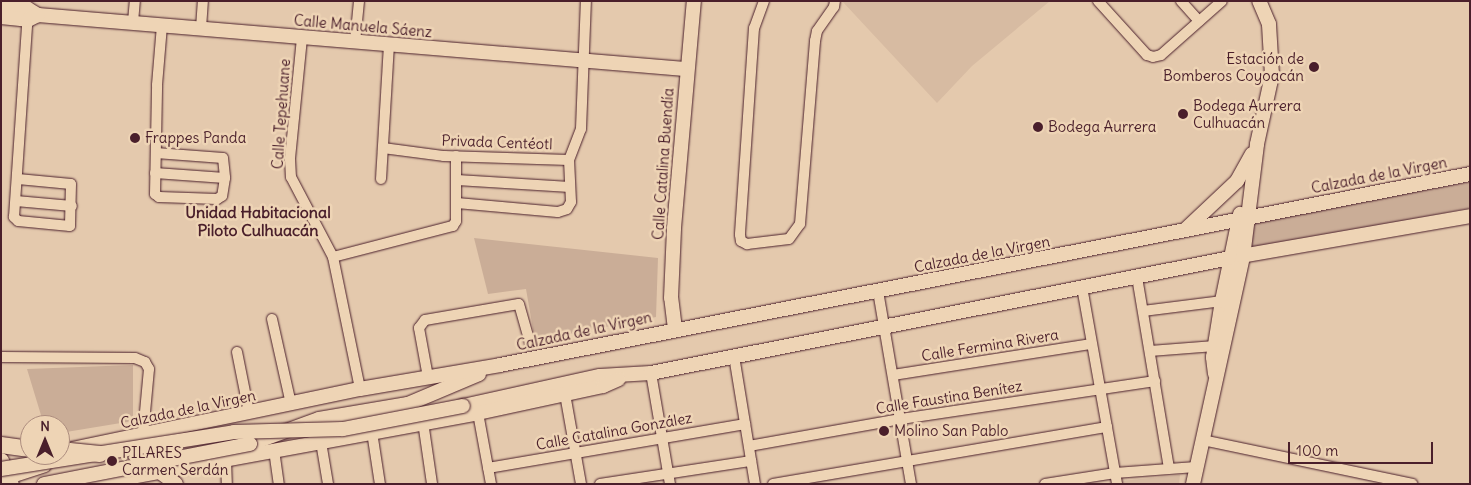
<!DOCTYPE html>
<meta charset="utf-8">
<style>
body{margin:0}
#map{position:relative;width:1471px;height:485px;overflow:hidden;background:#e4c9ad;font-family:Delius,sans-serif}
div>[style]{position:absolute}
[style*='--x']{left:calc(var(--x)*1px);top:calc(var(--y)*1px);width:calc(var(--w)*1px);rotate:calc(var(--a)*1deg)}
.built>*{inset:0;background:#d7bba2}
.green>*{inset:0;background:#caad97}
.roads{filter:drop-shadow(0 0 1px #4a1f2b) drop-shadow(0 0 1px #4a1f2b)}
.street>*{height:10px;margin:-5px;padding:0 5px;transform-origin:5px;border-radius:5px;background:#eed4b5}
.secondary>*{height:14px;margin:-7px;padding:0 7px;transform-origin:7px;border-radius:7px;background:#eed4b5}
.primary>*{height:16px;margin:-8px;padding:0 8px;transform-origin:8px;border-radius:8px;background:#eed4b5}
.bridges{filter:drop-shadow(0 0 1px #4a1f2b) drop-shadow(0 0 1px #4a1f2b)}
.secondary-bridge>*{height:14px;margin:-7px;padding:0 7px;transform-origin:7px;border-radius:7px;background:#eed4b5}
.primary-bridge>*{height:16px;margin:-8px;padding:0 8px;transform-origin:8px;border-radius:8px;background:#eed4b5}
.dots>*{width:14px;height:14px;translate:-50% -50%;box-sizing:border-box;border:2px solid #eed4b5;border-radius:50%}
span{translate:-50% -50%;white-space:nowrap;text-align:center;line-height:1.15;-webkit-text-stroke:5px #eed4b5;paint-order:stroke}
.street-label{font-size:15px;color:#4a1f2b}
.poi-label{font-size:15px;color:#4a1f2b}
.right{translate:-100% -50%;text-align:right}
.left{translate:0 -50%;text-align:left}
.neighbourhood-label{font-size:16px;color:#4a1f2b;font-weight:700}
.frame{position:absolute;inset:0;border:2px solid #4a1f2b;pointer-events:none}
.north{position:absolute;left:20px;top:415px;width:50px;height:50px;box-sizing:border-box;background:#eed4b5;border:1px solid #ac8c7e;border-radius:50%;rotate:0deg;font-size:14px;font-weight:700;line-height:20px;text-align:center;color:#4a1f2b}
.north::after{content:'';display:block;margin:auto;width:18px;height:22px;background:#4a1f2b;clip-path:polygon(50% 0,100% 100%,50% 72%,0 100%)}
.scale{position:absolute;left:1288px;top:442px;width:145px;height:22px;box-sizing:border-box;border:2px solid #4a1f2b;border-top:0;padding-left:6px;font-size:15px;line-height:18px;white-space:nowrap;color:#4a1f2b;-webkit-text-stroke:4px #eed4b5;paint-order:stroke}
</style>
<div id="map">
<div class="built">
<i style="clip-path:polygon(842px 1px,1050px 1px,972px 66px,937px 103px)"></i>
<i style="clip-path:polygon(1180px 475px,1179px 484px,1122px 484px,1121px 481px)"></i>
</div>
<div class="green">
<i style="clip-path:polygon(1470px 182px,1470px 208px,1250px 251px,1254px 221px)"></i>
<i style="clip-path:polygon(474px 238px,658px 258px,656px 317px,535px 341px,526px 289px,488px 294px)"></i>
<i style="clip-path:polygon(133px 365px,133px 421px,60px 433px,60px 425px,44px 425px,27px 369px)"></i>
</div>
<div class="roads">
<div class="street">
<i style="--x:764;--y:1;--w:29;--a:110"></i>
<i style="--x:754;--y:28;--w:207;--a:93.9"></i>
<i style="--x:740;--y:235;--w:6;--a:81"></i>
<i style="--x:741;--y:241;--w:7;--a:27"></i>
<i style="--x:747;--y:244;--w:42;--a:-6.8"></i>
<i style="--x:789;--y:239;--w:19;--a:-54"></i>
<i style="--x:800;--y:224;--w:184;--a:-85.3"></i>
<i style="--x:815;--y:41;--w:10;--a:-79"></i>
<i style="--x:817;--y:31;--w:29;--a:-55"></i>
<i style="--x:834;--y:7;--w:6;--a:-81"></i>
<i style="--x:1098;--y:1;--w:73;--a:47.8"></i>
<i style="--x:1147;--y:55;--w:6;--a:18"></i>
<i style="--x:1153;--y:57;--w:8;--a:-14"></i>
<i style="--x:1161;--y:55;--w:81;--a:-41.5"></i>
<i style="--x:1181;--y:1;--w:27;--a:48"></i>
<i style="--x:133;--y:22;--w:21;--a:-85"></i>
<i style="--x:201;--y:28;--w:27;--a:-86"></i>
<i style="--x:302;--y:38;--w:122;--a:95.7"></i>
<i style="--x:290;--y:159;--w:18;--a:87"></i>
<i style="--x:291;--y:177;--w:90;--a:62.3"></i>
<i style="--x:333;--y:257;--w:135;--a:78.4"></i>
<i style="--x:355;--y:42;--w:41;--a:-84.4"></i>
<i style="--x:383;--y:148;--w:62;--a:7.5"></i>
<i style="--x:444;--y:156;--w:125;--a:1.8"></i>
<i style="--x:156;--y:153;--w:67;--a:4.3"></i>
<i style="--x:223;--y:158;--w:20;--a:84"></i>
<i style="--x:225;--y:178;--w:18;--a:99"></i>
<i style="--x:222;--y:196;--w:6;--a:149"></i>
<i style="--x:217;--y:199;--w:58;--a:-178"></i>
<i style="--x:159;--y:197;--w:5;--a:-143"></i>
<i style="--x:155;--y:194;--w:109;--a:-88.9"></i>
<i style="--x:157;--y:85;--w:60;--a:-85.2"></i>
<i style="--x:569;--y:160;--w:33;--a:-69"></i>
<i style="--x:581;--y:129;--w:128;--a:-87.8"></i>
<i style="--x:155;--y:173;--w:70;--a:4.1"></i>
<i style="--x:18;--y:179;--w:53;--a:5.4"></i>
<i style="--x:71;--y:184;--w:42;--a:91.4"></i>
<i style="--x:70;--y:226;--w:52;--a:-174.5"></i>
<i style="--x:18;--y:221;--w:6;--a:-135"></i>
<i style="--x:14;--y:217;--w:204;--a:-86.1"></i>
<i style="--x:381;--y:179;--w:134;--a:-86.6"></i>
<i style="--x:457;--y:180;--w:113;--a:3.5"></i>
<i style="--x:16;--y:201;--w:56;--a:5.1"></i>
<i style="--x:457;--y:203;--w:101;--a:5.1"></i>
<i style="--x:558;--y:212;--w:9;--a:-18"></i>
<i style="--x:567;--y:209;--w:8;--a:-60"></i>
<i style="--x:571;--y:202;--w:42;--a:-92.7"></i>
<i style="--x:333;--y:257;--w:124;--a:-14.5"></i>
<i style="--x:453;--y:226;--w:6;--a:-59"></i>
<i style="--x:456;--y:221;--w:65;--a:-90"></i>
<i style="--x:1137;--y:277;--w:194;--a:80.5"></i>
<i style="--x:1082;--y:287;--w:200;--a:79.9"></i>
<i style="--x:878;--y:291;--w:196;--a:80.3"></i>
<i style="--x:1143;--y:311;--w:80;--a:-7.2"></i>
<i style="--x:272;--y:319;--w:87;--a:77.4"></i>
<i style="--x:1150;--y:351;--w:65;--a:-4.4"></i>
<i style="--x:237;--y:352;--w:61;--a:78.7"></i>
<i style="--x:734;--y:356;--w:130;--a:80.7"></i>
<i style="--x:1;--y:357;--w:134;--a:0.4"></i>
<i style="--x:135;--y:358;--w:11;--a:22"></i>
<i style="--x:145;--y:362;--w:8;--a:60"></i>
<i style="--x:149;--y:369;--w:65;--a:95.3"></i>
<i style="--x:651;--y:373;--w:113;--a:80.3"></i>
<i style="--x:893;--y:375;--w:201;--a:-8.9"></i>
<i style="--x:428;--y:377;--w:50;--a:-100.4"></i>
<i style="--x:419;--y:328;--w:10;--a:-53"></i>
<i style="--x:425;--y:320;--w:95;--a:-9.7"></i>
<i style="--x:519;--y:304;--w:41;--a:74.2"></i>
<i style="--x:565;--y:394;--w:91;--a:79.9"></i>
<i style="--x:478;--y:413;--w:72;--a:79.6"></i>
<i style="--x:423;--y:422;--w:63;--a:81.7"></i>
<i style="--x:372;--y:432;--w:53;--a:81.3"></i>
<i style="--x:1202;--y:440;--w:215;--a:11.8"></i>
<i style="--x:321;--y:442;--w:43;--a:80.5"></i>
<i style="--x:749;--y:446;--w:154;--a:-10.1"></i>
<i style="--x:901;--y:419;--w:257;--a:-8.5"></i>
<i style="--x:274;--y:450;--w:34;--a:82"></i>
<i style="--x:226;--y:460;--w:24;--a:88"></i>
<i style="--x:488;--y:468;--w:261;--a:-9.7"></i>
<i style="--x:600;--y:484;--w:153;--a:-8.7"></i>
<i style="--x:773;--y:484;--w:339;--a:-9.7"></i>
<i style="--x:1045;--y:484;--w:71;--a:-8.9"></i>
<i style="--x:1115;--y:473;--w:81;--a:-4.2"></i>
</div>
<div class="secondary">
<i style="--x:1;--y:6;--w:27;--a:6"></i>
<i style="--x:28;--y:9;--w:12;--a:31"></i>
<i style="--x:38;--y:15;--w:649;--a:4.77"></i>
<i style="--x:1;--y:17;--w:27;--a:6"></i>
<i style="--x:28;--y:20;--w:11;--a:-27"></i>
<i style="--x:1186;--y:229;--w:70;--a:-43.3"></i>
<i style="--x:1237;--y:181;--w:31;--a:-61"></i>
<i style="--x:675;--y:329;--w:31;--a:-97"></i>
<i style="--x:671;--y:298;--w:70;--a:-87.5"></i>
<i style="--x:674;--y:228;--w:228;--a:-85"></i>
<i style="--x:1215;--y:374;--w:17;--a:-97"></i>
<i style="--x:1213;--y:357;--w:57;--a:-80.9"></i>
<i style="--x:1222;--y:301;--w:89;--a:-78.3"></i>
<i style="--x:463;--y:406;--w:140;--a:-12.4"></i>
<i style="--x:600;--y:376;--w:51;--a:-3.4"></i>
<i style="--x:651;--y:373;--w:590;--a:-11.23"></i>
<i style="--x:1230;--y:258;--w:244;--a:-9.9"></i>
<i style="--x:122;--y:444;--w:67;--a:36.5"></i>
<i style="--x:250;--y:444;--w:73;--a:-19.9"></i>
<i style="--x:319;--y:419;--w:90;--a:-9.6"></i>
<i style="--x:408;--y:404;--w:77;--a:-22.9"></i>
<i style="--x:72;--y:449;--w:294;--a:-11.8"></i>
<i style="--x:360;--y:389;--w:142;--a:-9.7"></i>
<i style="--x:500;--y:365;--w:989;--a:-11.14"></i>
<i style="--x:8;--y:477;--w:38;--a:-18"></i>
<i style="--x:93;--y:484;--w:391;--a:-10.4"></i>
<i style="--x:478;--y:413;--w:128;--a:-12.2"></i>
<i style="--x:603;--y:386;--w:17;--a:-24"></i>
<i style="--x:1193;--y:484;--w:232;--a:-77.6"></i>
<i style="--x:1243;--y:257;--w:114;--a:-82.9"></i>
<i style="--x:1257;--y:144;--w:71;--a:-77.7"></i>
<i style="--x:1272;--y:75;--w:51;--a:-93.4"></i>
<i style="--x:1269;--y:24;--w:25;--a:-113"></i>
</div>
<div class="primary">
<i style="--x:1;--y:445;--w:29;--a:8"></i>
<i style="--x:1;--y:461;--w:25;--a:67"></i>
</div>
</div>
<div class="bridges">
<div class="secondary-bridge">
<i style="--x:1;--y:469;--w:236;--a:-9"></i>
<i style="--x:234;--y:432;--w:109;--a:-1.6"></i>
<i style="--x:343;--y:429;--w:122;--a:-10.9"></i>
<i style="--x:44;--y:484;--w:210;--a:-11"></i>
</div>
<div class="primary-bridge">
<i style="--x:60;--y:450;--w:40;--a:5.7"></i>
</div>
</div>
<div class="dots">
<i style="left:1314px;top:67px;background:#4a1f2b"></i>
<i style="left:1183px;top:114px;background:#4a1f2b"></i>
<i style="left:1038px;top:127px;background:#4a1f2b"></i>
<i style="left:135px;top:138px;background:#4a1f2b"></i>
<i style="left:884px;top:431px;background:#4a1f2b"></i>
<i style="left:112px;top:461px;background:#4a1f2b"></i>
</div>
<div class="street-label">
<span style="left:363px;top:26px;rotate:5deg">Calle Manuela Sáenz</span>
<span style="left:281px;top:114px;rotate:-86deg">Calle Tepehuane</span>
<span style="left:497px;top:142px;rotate:2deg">Privada Centéotl</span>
<span style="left:663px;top:164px;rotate:-86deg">Calle Catalina Buendía</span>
<span style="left:1379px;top:175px;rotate:-11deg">Calzada de la Virgen</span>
<span style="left:982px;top:254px;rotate:-11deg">Calzada de la Virgen</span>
<span style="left:584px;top:331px;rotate:-12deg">Calzada de la Virgen</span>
<span style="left:990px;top:345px;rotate:-9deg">Calle Fermina Rivera</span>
<span style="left:949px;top:397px;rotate:-9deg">Calle Faustina Benítez</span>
<span style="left:188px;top:409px;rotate:-12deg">Calzada de la Virgen</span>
<span style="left:614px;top:431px;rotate:-10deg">Calle Catalina González</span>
</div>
<div class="poi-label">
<span class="right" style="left:1304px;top:67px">Estación de<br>Bomberos Coyoacán</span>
<span class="left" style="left:1193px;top:114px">Bodega Aurrera<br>Culhuacán</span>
<span class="left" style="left:1048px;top:127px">Bodega Aurrera</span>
<span class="left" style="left:145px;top:138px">Frappes Panda</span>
<span class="left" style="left:894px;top:431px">Molino San Pablo</span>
<span class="left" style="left:122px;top:461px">PILARES<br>Carmen Serdán</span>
</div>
<div class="neighbourhood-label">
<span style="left:258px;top:221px">Unidad Habitacional<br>Piloto Culhuacán</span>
</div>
<div class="frame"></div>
<div class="north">N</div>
<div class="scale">100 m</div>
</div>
